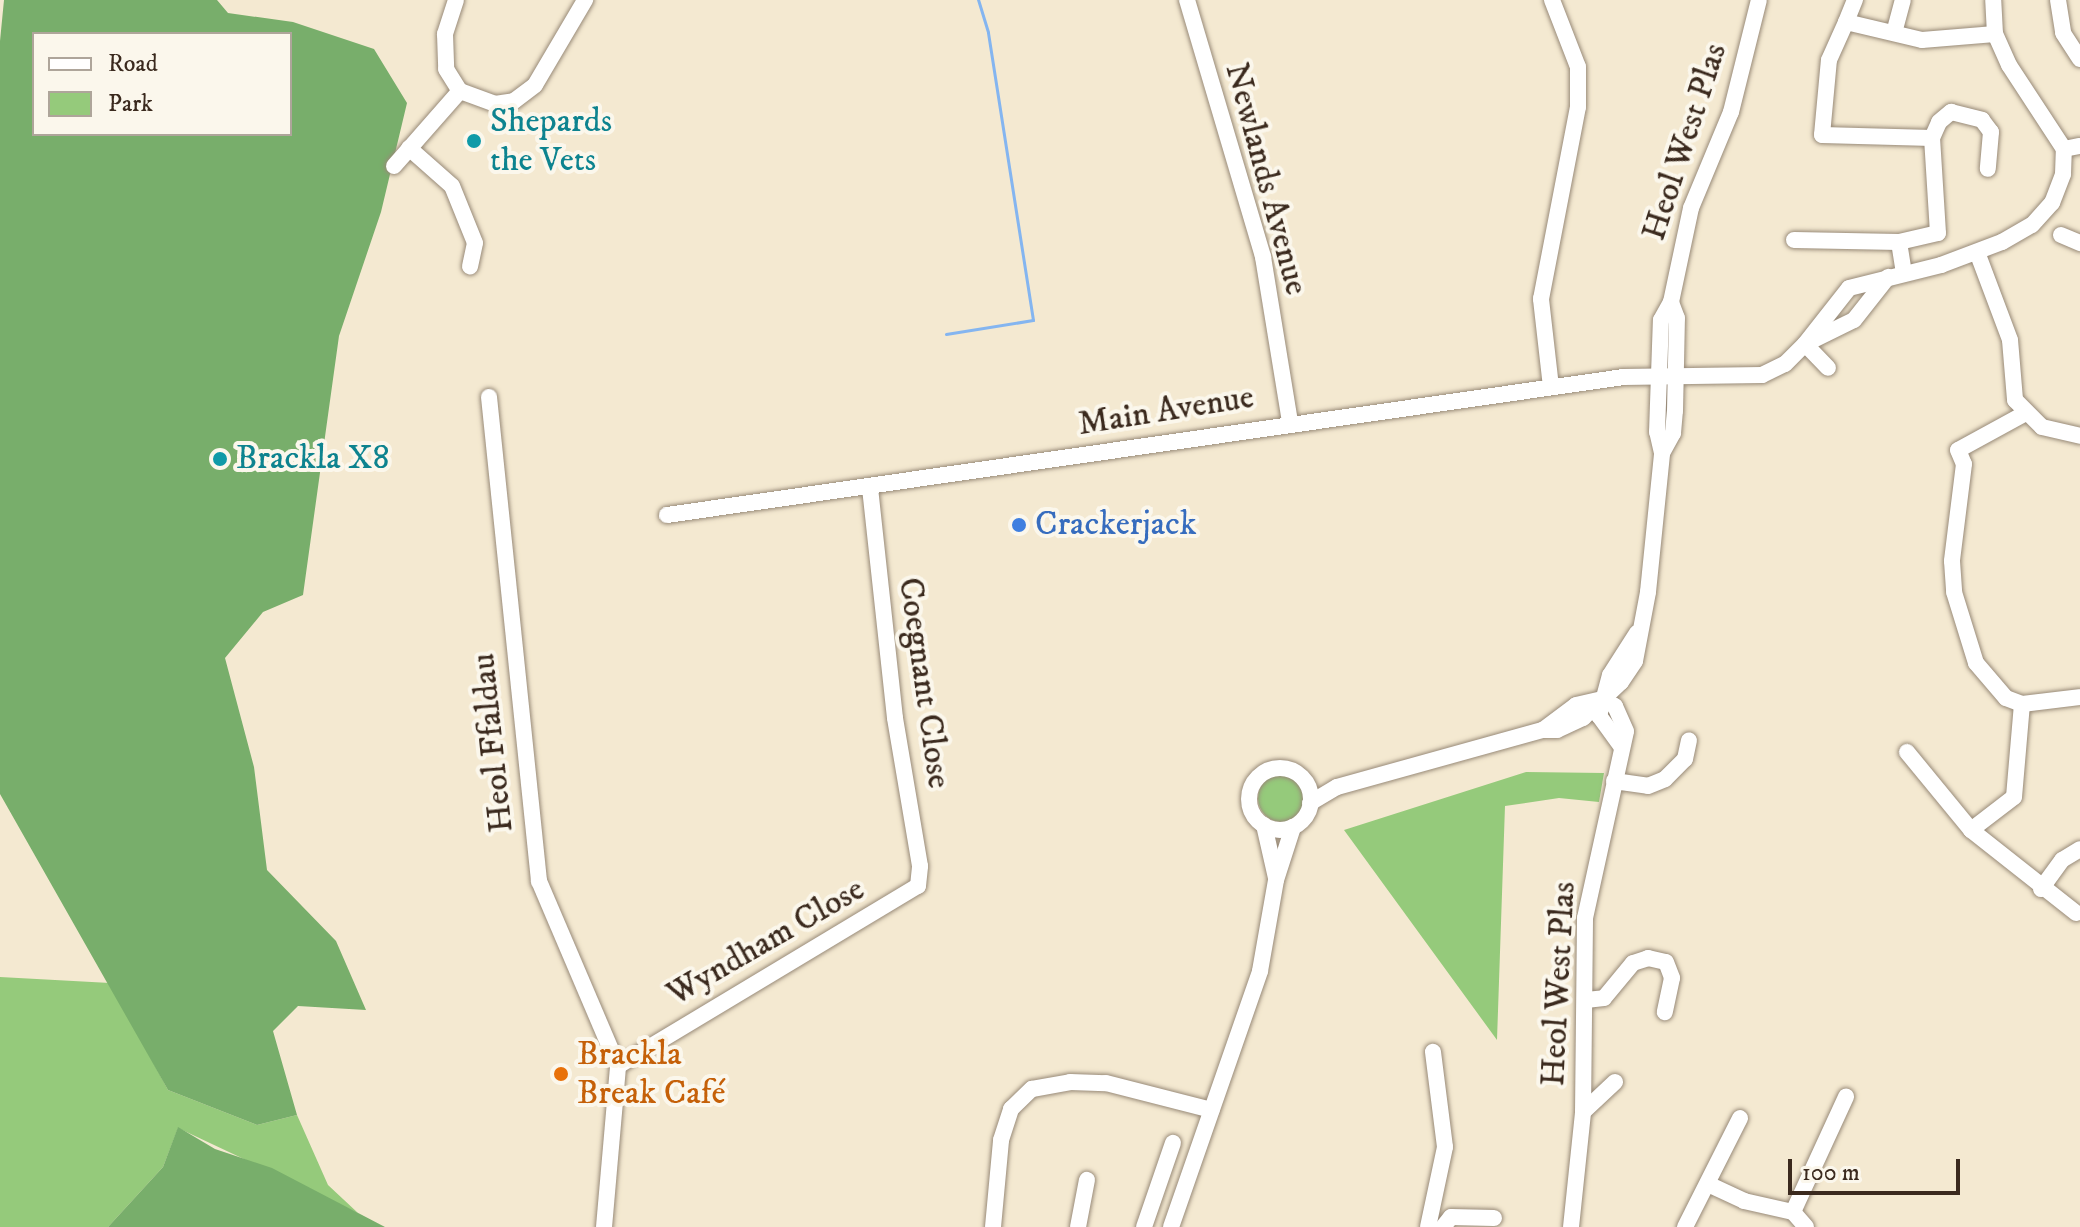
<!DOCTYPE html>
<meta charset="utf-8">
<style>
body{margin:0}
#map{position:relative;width:2080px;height:1227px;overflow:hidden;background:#f4e9d1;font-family:"IM FELL DW Pica",serif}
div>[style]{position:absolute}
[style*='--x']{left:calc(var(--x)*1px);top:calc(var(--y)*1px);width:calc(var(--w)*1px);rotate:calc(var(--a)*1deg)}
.green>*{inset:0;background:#95ca7b}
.round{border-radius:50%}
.forest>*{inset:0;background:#78ae6b}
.stream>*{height:3px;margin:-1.5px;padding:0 1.5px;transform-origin:1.5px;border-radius:1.5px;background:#84b5f0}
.roads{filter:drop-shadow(0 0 2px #988a78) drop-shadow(0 0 2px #988a78)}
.minor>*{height:16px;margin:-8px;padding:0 8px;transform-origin:8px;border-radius:8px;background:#fff}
.minor>.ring{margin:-8px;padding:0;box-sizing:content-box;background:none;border:16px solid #fff;border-radius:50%}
.dots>*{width:22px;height:22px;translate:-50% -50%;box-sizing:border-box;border:4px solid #fbf7ec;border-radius:50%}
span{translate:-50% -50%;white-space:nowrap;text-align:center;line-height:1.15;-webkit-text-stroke:8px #fbf7ec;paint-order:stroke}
.culture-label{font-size:34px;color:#0d838f}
.left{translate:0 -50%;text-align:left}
.street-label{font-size:34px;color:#3b2a1e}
.shop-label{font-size:34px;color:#366cbe}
.food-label{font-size:34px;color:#c56008}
.legend{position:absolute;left:32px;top:32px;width:260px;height:104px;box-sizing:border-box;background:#fbf7ec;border:2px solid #aea59a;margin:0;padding:10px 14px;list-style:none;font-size:24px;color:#3b2a1e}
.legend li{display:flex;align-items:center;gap:16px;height:40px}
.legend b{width:40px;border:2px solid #aea59a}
.scale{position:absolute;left:1788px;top:1159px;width:172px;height:36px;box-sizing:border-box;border:4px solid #3b2a1e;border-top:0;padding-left:10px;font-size:24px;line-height:28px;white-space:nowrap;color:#3b2a1e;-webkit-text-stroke:6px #fbf7ec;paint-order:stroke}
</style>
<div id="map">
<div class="green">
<i style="clip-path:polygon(1526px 772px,1604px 773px,1599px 802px,1559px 798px,1505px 806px,1497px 1040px,1344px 830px)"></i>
<i class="round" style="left:1258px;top:774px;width:48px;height:48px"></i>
<i style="clip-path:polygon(0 977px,110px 983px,168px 1090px,257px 1125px,297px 1115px,328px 1185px,358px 1213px,178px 1128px,163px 1167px,108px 1227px,0 1227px)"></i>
</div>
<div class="forest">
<i style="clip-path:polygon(evenodd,4px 0,217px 0,228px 13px,293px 22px,374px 49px,407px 103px,381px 212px,339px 336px,303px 595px,263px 612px,225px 658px,254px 767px,267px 870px,336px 941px,366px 1010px,298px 1006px,273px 1031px,297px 1115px,257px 1125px,168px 1090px,0 794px,0 41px,4px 0,34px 34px,290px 34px,290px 134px,34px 134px,34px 34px)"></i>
<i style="clip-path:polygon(178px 1127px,215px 1149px,272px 1168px,385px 1227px,108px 1227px,163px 1167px)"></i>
</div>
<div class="stream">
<i style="--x:946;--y:334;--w:88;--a:-9.1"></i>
<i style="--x:1033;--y:320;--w:291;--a:-98.9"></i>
<i style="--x:988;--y:32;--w:34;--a:-107"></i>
</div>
<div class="roads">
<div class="minor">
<i style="--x:456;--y:0;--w:36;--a:108"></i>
<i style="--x:445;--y:34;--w:35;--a:88"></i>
<i style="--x:446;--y:69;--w:26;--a:58"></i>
<i style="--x:460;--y:91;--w:37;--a:20"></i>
<i style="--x:495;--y:104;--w:19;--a:-9"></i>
<i style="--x:514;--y:101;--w:26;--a:-37"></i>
<i style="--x:535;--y:85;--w:99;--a:-59.5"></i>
<i style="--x:1187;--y:0;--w:268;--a:73.5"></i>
<i style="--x:1263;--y:257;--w:167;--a:80.7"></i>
<i style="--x:2058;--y:0;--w:33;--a:81"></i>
<i style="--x:2063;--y:33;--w:31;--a:57"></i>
<i style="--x:1846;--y:22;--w:24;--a:-68"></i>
<i style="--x:1894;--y:33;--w:34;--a:-75"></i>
<i style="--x:1932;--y:138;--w:110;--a:-178.4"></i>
<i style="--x:1822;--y:135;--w:75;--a:-84.7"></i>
<i style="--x:1829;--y:60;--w:42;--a:-65.9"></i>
<i style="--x:1846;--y:22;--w:78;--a:13.3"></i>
<i style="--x:1922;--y:40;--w:73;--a:-4.7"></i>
<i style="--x:409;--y:148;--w:57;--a:41.5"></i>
<i style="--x:452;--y:186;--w:61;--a:68"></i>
<i style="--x:475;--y:243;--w:24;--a:102"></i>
<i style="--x:2064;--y:149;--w:16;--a:-11"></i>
<i style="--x:394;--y:166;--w:100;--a:-48.7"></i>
<i style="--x:2061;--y:235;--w:21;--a:23"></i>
<i style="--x:1794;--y:240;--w:105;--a:1.1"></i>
<i style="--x:1899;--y:242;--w:40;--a:-13"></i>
<i style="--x:1938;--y:233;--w:95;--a:-93.6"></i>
<i style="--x:1932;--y:138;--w:17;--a:-66"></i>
<i style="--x:1939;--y:122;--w:16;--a:-40"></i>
<i style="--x:1951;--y:112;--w:32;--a:14"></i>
<i style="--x:1982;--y:120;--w:15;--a:53"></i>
<i style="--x:1991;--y:132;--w:37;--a:95"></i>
<i style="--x:1899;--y:242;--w:32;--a:81"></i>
<i style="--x:1977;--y:252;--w:94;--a:69.4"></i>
<i style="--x:2010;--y:340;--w:60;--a:85.2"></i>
<i style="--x:2015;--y:400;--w:38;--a:45"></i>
<i style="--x:2042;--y:427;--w:39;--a:13"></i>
<i style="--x:1807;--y:343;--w:52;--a:-26.1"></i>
<i style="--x:1854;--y:320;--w:55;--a:-51.7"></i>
<i style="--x:1805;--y:344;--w:33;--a:46"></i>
<i style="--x:1551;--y:387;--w:89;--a:-96.5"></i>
<i style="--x:1541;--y:299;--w:196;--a:-79.1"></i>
<i style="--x:1578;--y:107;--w:40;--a:-90"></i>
<i style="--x:1578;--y:67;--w:72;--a:-111.2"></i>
<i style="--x:489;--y:397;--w:487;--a:84.1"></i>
<i style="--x:539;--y:881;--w:201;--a:66.9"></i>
<i style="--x:2024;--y:414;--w:75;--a:151.4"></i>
<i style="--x:1958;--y:450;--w:15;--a:67"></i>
<i style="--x:1964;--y:464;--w:98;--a:97.1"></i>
<i style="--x:1952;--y:561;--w:31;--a:86"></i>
<i style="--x:1954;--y:592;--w:74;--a:72.8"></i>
<i style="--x:1976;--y:663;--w:46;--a:49.4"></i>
<i style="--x:2006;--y:698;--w:17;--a:21"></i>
<i style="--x:2022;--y:704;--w:58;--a:-6.9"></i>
<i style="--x:1662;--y:453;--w:23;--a:-61"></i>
<i style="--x:1673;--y:433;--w:22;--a:-85"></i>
<i style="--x:1675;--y:411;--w:93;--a:-88.8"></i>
<i style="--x:1677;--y:318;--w:17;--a:-111"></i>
<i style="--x:667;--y:515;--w:966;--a:-8.21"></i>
<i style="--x:1623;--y:377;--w:139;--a:-0.8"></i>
<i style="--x:1762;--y:375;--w:25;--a:-26"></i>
<i style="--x:1785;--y:364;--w:28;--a:-45"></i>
<i style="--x:1805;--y:344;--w:71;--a:-51.8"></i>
<i style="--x:1849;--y:288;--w:95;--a:-14"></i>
<i style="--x:1941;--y:265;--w:65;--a:-20.7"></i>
<i style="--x:2002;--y:242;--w:34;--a:-30"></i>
<i style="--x:2032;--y:225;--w:30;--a:-48"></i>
<i style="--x:2052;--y:203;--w:31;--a:-69"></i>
<i style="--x:2063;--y:174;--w:25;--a:-88"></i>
<i style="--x:2064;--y:149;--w:100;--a:-123.2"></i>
<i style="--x:2009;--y:65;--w:34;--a:-114"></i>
<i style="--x:1995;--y:34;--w:34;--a:-93"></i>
<i style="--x:1543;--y:730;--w:41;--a:-37.1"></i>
<i style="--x:1576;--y:705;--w:27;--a:-13"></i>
<i style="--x:1621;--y:746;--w:37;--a:-126"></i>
<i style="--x:1599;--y:716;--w:42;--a:-75"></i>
<i style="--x:1610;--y:675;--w:50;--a:-57.3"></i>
<i style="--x:1907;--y:752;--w:101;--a:50.6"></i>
<i style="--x:1971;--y:830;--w:134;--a:38.3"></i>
<i class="ring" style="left:1249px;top:768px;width:46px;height:46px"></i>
<i style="--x:1614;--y:781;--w:34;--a:8"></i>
<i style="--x:1648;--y:786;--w:18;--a:-22"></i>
<i style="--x:1665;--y:779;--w:28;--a:-45"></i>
<i style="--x:1685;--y:759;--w:19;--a:-78"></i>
<i style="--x:1310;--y:803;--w:31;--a:-31"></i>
<i style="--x:1337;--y:787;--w:214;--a:-15.5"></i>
<i style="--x:1543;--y:730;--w:14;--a:0"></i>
<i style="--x:1557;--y:730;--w:29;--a:-25"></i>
<i style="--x:1583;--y:718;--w:52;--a:-43.5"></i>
<i style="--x:1621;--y:682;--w:25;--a:-56"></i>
<i style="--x:1635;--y:661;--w:70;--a:-79.3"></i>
<i style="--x:1648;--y:592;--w:140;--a:-84.2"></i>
<i style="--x:1662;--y:453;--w:22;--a:-103"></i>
<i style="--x:1657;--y:432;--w:112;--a:-88"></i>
<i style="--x:1661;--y:320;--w:21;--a:-61"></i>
<i style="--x:1671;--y:302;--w:96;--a:-78"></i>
<i style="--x:1691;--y:208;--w:104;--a:-67.4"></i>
<i style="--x:1731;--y:112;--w:115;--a:-76"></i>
<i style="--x:1264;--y:825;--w:54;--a:77.2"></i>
<i style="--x:1971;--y:830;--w:54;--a:-37.5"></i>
<i style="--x:2014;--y:797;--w:93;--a:-85.1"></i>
<i style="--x:2041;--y:889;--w:36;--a:-54"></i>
<i style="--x:2062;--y:860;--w:21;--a:-31"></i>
<i style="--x:1586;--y:1000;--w:18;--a:-6"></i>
<i style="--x:1604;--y:998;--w:45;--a:-50.4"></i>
<i style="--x:1633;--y:963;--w:16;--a:-18"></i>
<i style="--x:1648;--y:958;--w:18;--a:13"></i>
<i style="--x:1666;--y:962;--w:17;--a:69"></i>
<i style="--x:1672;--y:978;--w:35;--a:102"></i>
<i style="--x:1583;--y:1112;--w:44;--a:-43.2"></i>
<i style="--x:1710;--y:1185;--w:38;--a:25"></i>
<i style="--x:1744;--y:1201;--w:50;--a:12.7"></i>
<i style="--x:1793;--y:1212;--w:127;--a:-65.3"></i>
<i style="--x:1793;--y:1212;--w:20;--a:49"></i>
<i style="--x:604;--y:1227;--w:162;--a:-85"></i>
<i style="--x:618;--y:1066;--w:350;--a:-31"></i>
<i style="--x:918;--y:886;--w:20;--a:-84"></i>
<i style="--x:920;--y:866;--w:150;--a:-99.6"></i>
<i style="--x:895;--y:718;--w:231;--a:-96.2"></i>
<i style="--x:993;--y:1227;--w:87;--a:-84.7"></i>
<i style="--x:1001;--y:1140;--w:33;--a:-72"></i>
<i style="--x:1011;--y:1109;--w:29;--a:-44"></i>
<i style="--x:1032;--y:1089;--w:39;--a:-10"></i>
<i style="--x:1070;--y:1082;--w:36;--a:2"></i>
<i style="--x:1106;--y:1083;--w:109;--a:14.3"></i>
<i style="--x:1078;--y:1227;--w:48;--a:-79.2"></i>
<i style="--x:1144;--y:1227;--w:89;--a:-71"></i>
<i style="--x:1171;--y:1227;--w:271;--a:-70.8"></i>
<i style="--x:1260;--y:971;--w:92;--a:-80"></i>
<i style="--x:1276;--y:880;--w:56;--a:-72.2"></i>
<i style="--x:1428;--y:1227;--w:82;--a:-78"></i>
<i style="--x:1445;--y:1147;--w:96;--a:-97.2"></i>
<i style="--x:1443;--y:1227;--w:13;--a:-51"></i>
<i style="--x:1451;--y:1217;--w:43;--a:1.3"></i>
<i style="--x:1571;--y:1227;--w:116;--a:-84"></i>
<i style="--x:1583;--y:1112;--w:194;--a:-89.4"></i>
<i style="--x:1585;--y:918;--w:191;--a:-77.6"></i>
<i style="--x:1626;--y:731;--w:27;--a:-114"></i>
<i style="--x:1615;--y:706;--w:15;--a:-152"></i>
<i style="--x:1685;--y:1227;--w:122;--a:-63.2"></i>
</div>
</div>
<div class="dots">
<i style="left:474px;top:141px;background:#0f9aa8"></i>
<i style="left:220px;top:459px;background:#0f9aa8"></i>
<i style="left:1019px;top:525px;background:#3f7fe0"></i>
<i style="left:561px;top:1074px;background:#e8710a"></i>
</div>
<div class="culture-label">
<span class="left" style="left:490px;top:141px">Shepards<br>the Vets</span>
<span class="left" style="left:236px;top:459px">Brackla X8</span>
</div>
<div class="street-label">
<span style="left:1685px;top:142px;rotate:-72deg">Heol West Plas</span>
<span style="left:1266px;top:179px;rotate:75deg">Newlands Avenue</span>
<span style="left:1166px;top:411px;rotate:-9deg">Main Avenue</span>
<span style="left:924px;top:683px;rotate:82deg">Coegnant Close</span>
<span style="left:493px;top:743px;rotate:-96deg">Heol Ffaldau</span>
<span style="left:766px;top:942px;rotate:-30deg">Wyndham Close</span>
<span style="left:1559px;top:984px;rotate:-87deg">Heol West Plas</span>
</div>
<div class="shop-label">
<span class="left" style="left:1035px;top:525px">Crackerjack</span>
</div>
<div class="food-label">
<span class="left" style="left:577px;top:1074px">Brackla<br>Break Café</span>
</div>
<ul class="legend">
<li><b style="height:10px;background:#fff"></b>Road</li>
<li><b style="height:22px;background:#95ca7b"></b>Park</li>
</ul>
<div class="scale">100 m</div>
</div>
